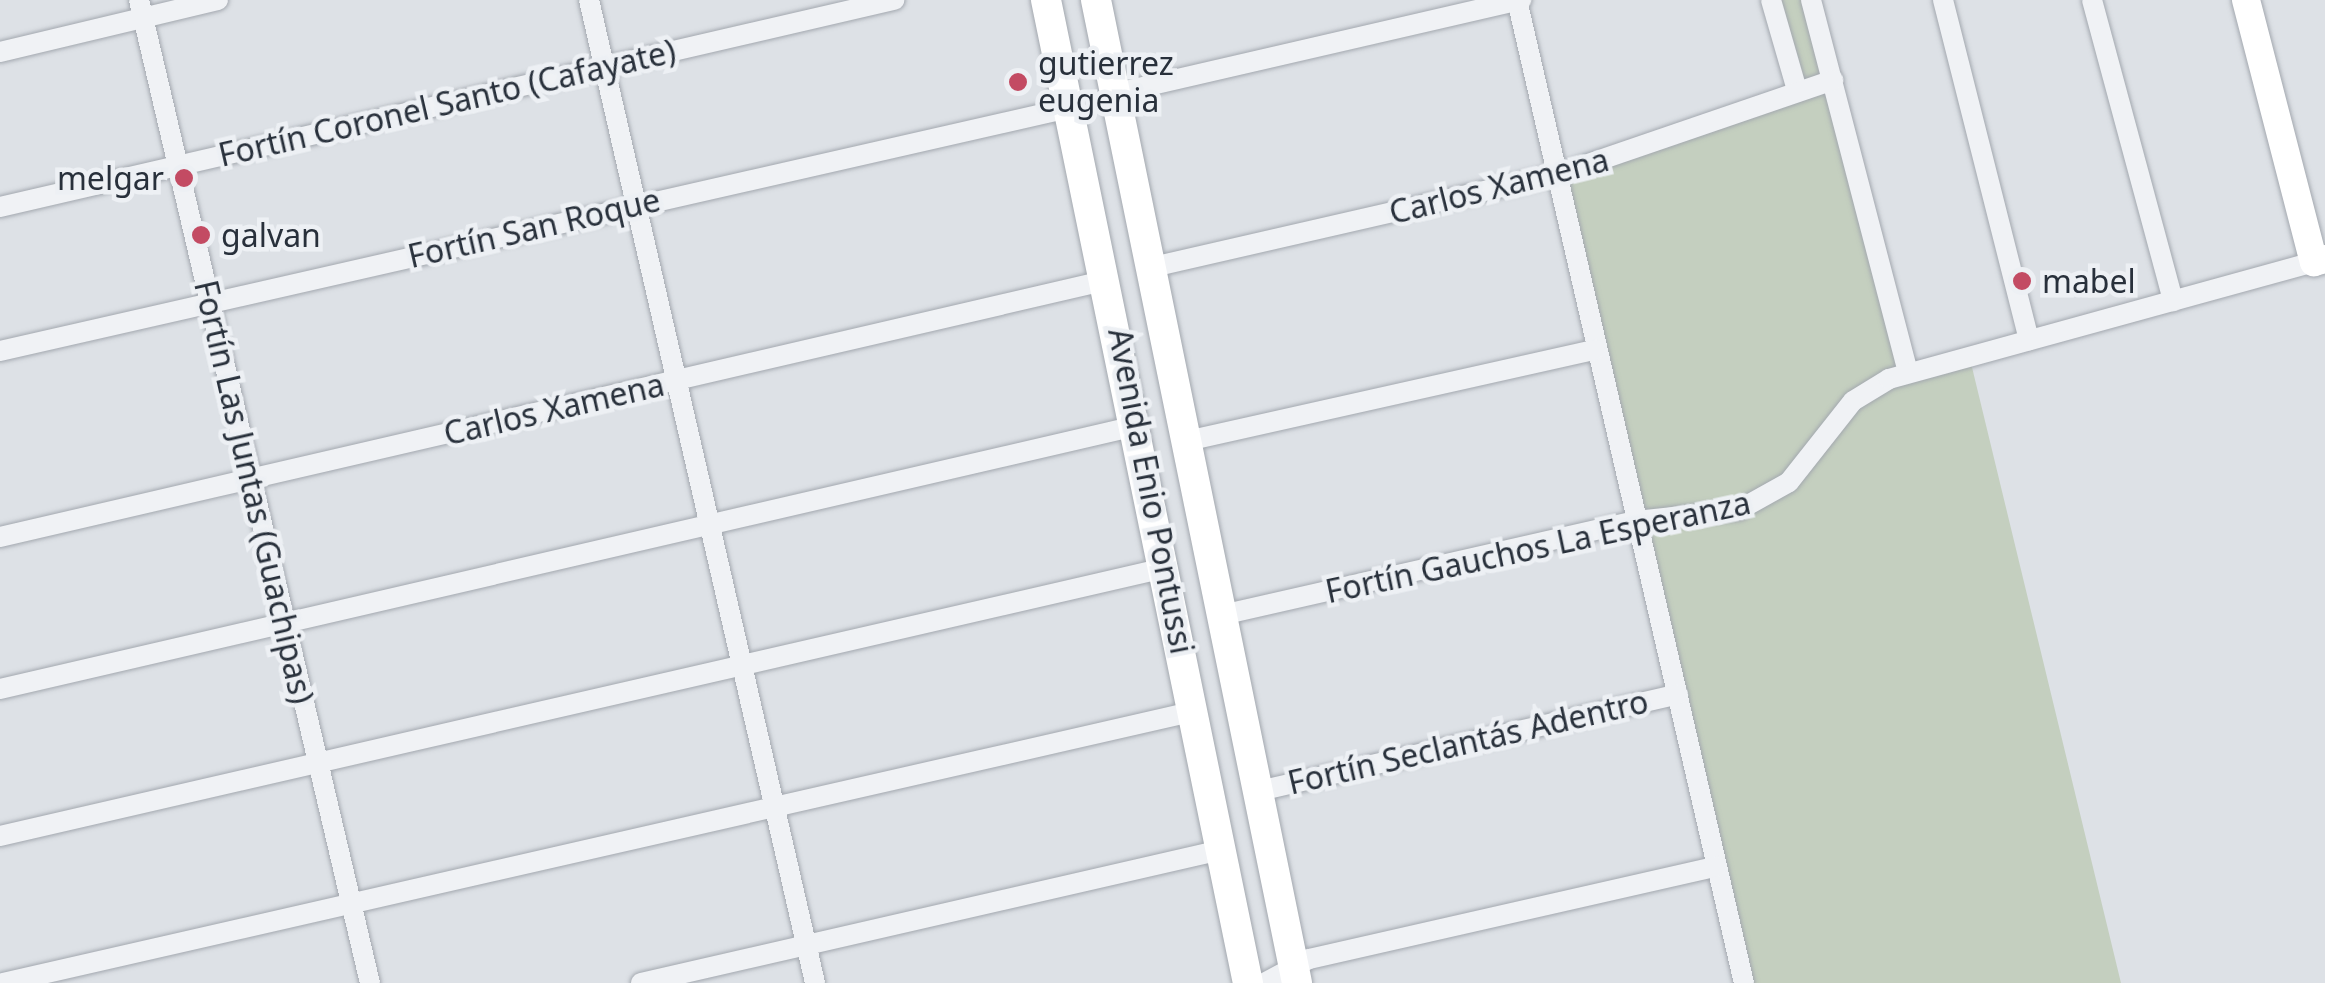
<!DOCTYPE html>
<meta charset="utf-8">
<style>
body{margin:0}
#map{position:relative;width:2325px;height:983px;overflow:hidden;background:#dde1e6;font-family:"Noto Sans",sans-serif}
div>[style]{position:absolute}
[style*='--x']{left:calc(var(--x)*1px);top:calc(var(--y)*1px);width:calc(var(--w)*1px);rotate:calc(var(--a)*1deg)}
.green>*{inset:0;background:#c4cfbf}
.roads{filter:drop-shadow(0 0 2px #a3a8af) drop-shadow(0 0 2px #a3a8af)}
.street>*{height:20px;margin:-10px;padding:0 10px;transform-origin:10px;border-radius:10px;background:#f0f2f5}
.secondary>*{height:28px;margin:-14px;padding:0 14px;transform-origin:14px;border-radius:14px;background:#fff}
.primary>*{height:30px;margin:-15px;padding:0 15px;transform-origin:15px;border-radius:15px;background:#fff}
.dots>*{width:28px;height:28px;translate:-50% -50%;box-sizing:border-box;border:5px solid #edf0f4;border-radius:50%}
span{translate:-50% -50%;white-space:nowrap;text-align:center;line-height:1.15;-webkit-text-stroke:9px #edf0f4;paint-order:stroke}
.poi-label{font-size:32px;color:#28303b}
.left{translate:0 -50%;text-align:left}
.right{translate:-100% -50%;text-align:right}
.street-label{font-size:32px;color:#28303b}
</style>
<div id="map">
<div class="green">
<i style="clip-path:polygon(1772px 0,1808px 0,1910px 374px,1970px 359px,2121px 983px,1748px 983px,1563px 176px,1797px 95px)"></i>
</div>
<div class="roads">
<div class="street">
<i style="--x:139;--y:0;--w:1010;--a:76.78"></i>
<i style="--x:589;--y:0;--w:1009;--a:77.05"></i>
<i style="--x:1517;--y:0;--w:1009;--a:77"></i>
<i style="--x:1771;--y:0;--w:94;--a:73.9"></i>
<i style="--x:1811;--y:0;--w:385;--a:75.4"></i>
<i style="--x:1943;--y:0;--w:351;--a:75.8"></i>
<i style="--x:2092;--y:0;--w:312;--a:74.9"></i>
<i style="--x:0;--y:52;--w:224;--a:-13.4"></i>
<i style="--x:1117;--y:93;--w:415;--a:-13"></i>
<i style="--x:0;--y:207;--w:918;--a:-13.04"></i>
<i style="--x:1157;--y:266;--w:412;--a:-12.9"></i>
<i style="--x:1559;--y:174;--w:290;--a:-18.9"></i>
<i style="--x:0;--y:351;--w:1096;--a:-12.81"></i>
<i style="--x:1191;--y:440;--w:414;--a:-12.6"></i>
<i style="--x:0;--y:537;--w:1137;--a:-13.06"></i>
<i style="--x:1226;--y:614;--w:420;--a:-12.8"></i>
<i style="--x:1636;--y:521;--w:104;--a:-6.1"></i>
<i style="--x:1739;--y:510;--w:57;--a:-29.2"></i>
<i style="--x:1789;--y:482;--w:103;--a:-51.7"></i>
<i style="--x:1853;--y:401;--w:42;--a:-31.4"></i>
<i style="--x:1889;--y:379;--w:441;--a:-15.4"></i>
<i style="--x:0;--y:689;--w:1170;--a:-13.04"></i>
<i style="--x:1259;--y:791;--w:430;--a:-13"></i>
<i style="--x:0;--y:836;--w:1195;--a:-12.96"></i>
<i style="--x:3;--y:983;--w:1223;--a:-12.85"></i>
<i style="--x:641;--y:983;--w:595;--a:-12.92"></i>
<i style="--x:1264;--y:983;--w:51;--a:-28.1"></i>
<i style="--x:1309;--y:959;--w:418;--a:-12.8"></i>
</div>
<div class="secondary">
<i style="--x:2246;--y:0;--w:271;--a:75.5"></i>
<i style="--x:2314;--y:262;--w:11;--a:-15"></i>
</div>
<div class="primary">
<i style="--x:1046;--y:0;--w:1004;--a:78.39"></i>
<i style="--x:1096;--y:0;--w:1003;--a:78.44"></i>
</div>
</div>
<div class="dots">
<i style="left:1018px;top:82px;background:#c34b63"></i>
<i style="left:184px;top:178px;background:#c34b63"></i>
<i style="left:201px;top:235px;background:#c34b63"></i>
<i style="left:2022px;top:281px;background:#c34b63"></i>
</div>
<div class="poi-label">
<span class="left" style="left:1038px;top:82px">gutierrez<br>eugenia</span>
<span class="right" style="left:164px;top:178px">melgar</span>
<span class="left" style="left:221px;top:235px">galvan</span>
<span class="left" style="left:2042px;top:281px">mabel</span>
</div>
<div class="street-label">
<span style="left:447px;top:103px;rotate:-13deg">Fortín Coronel Santo (Cafayate)</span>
<span style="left:1499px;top:186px;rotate:-14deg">Carlos Xamena</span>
<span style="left:534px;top:228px;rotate:-13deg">Fortín San Roque</span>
<span style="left:554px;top:409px;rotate:-13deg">Carlos Xamena</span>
<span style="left:1151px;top:491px;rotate:79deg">Avenida Enio Pontussi</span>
<span style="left:254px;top:492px;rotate:77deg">Fortín Las Juntas (Guachipas)</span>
<span style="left:1538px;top:547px;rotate:-12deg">Fortín Gauchos La Esperanza</span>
<span style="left:1468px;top:742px;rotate:-13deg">Fortín Seclantás Adentro</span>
</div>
</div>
